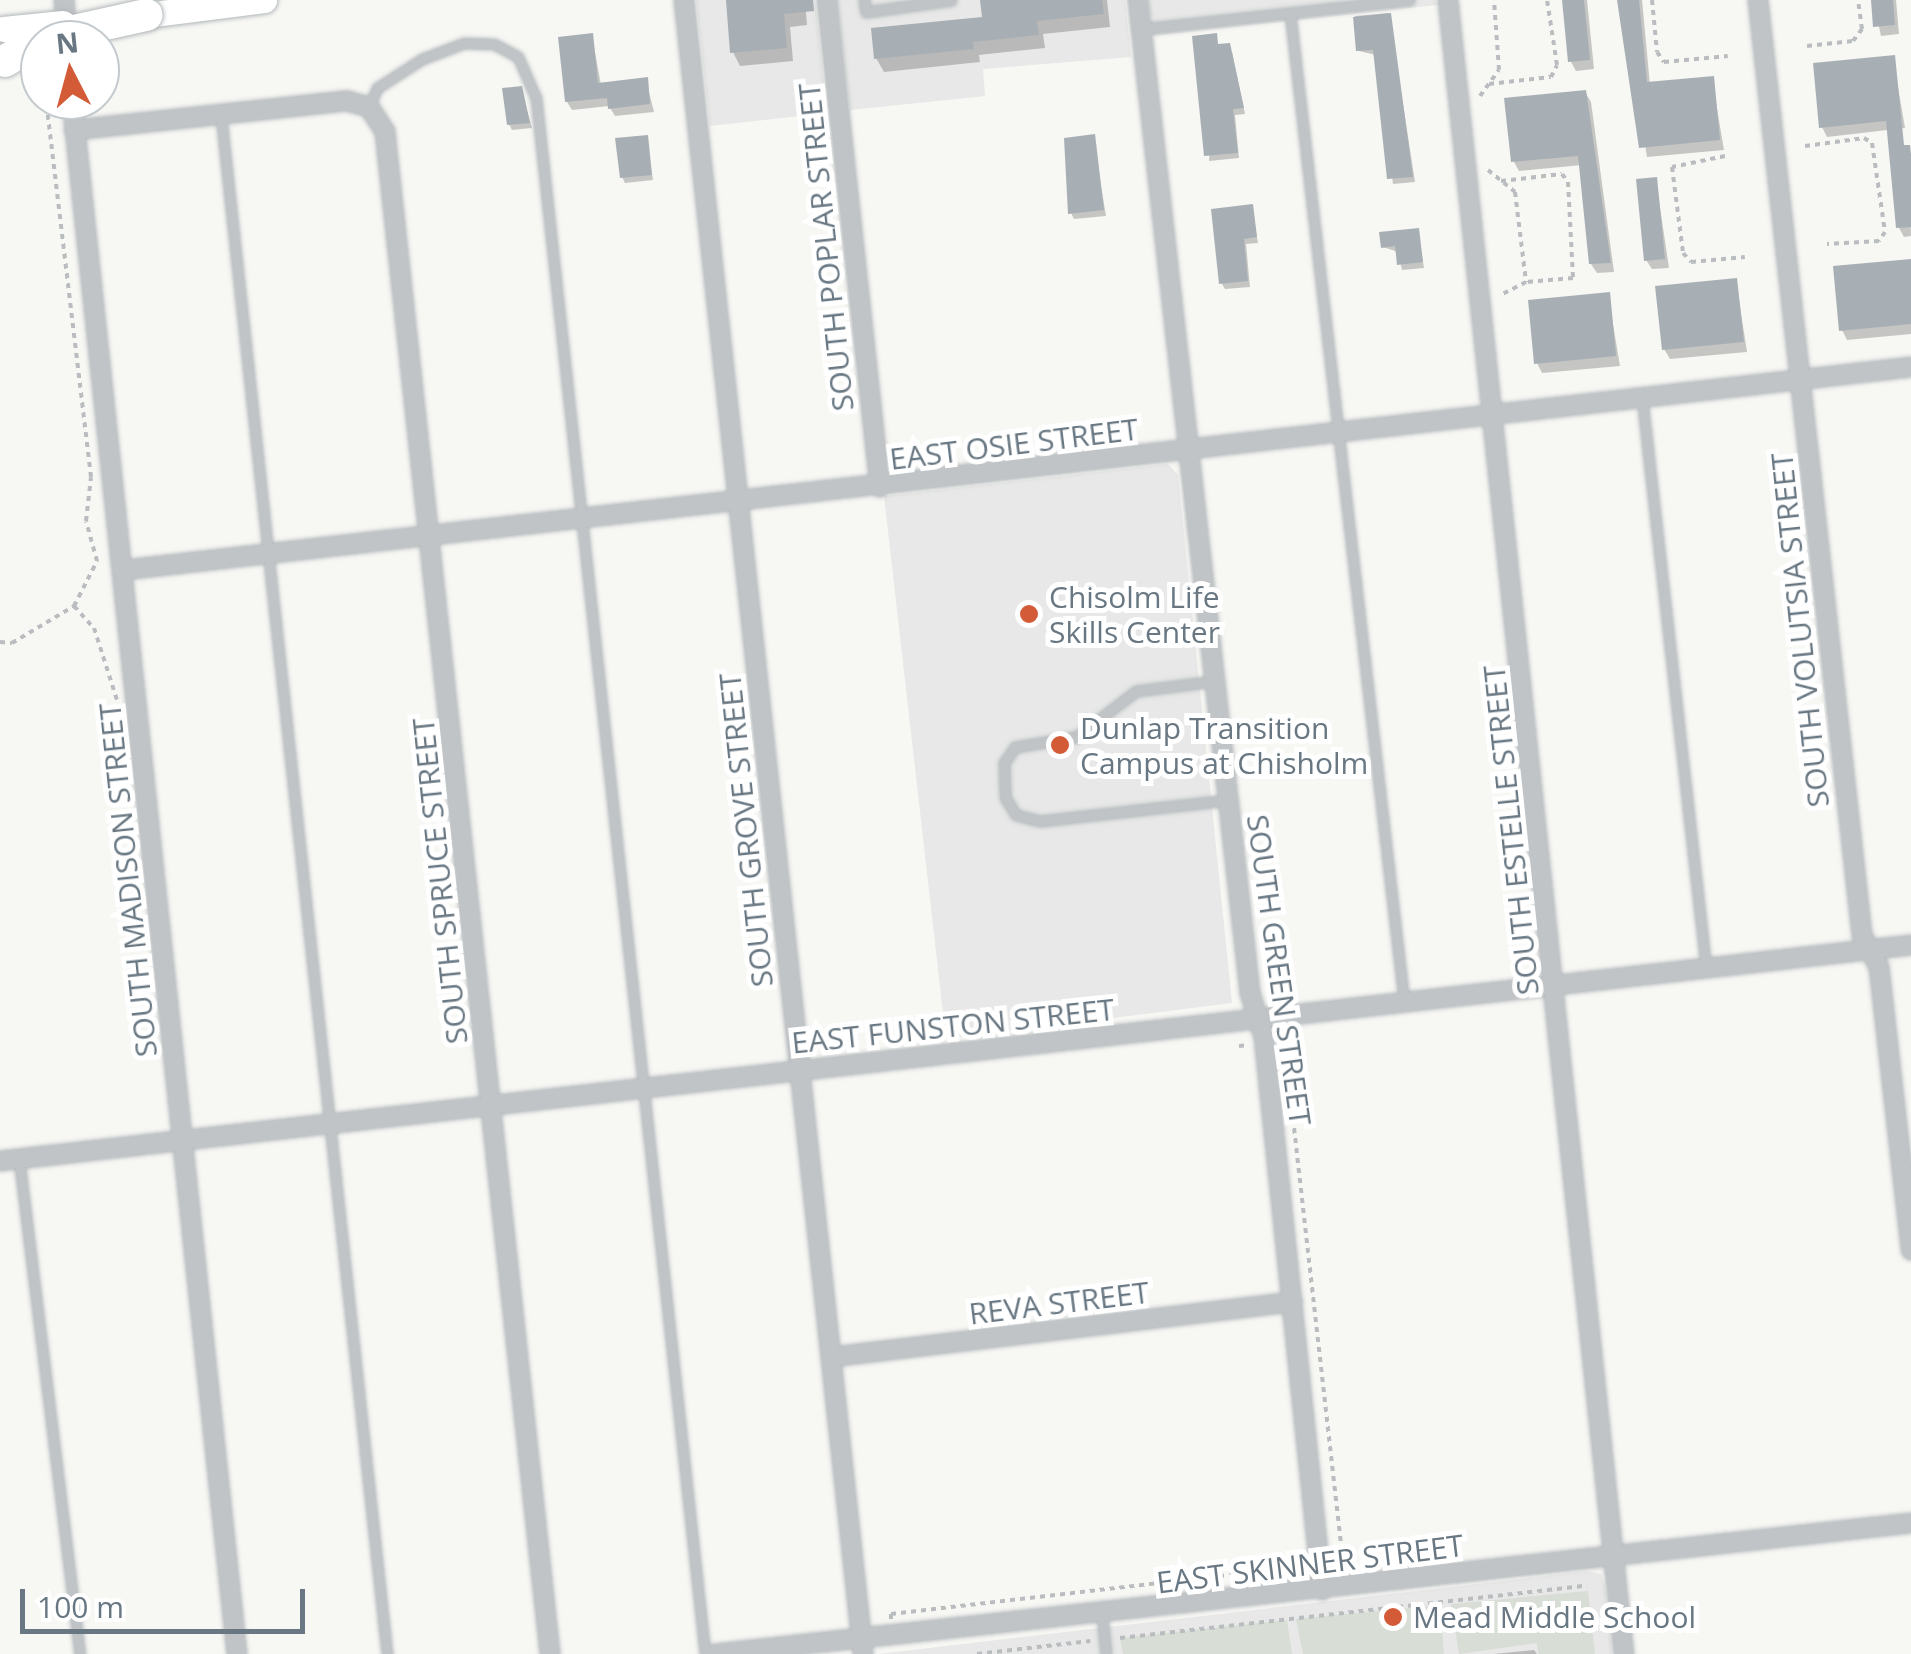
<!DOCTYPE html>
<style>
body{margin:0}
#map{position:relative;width:1911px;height:1654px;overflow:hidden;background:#f7f7f4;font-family:"Open Sans",sans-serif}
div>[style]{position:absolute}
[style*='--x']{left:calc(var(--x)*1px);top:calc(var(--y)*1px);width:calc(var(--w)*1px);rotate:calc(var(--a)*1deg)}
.built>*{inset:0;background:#e7e8e7}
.green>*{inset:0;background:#d8ddd5}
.shadow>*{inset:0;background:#0003}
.building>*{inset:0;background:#a8afb4}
.path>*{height:4px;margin-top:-2px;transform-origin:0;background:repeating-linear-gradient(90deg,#babdbf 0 5px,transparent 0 10px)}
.roads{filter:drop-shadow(0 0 2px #b3b8bb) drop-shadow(0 0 2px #b3b8bb)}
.service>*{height:9px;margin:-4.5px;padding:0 4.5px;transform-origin:4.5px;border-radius:4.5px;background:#c0c4c7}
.minor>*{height:18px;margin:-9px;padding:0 9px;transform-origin:9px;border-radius:9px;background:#c0c4c7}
.secondary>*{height:25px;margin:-12.5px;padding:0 12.5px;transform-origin:12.5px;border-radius:12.5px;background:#fff}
.bridges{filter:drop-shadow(0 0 2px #b3b8bb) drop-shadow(0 0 2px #b3b8bb)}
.secondary-bridge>*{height:25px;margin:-12.5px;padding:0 12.5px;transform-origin:12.5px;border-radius:12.5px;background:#fff}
.motorway-bridge>*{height:32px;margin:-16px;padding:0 16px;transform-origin:16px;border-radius:16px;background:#fff}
.dots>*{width:28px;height:28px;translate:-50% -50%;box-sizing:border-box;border:5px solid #fff;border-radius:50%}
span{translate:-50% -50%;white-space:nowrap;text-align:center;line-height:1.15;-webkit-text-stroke:10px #fff;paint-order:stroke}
.street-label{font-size:30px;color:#687782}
.poi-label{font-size:30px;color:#687782}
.left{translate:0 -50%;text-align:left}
.north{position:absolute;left:20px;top:20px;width:100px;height:100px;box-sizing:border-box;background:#fff;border:2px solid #c3c9cd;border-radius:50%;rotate:354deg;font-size:28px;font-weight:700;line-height:40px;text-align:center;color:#687782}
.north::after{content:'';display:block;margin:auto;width:35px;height:45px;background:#d35b37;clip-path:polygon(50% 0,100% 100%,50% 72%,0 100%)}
.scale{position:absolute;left:20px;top:1589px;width:285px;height:45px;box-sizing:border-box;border:5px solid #687782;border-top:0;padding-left:12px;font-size:30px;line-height:35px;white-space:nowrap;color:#687782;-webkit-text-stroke:8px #fff;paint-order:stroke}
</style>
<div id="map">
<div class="built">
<i style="clip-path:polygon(696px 0,815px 0,827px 113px,710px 126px)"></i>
<i style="clip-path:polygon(837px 0,1125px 0,1131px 57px,983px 69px,985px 96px,850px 110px)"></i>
<i style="clip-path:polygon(1148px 0,1436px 0,1437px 5px,1153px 36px)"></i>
<i style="clip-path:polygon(1168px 464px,1178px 475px,1232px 1003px,946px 1039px,884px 496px)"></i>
<i style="clip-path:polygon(1587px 1571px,1601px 1574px,1605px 1586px,1612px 1654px,878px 1654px)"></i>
</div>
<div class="green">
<i style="clip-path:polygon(1588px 1591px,1595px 1654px,1538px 1654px,1537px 1643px,1459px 1654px,1451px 1604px)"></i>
<i style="clip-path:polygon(1440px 1605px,1444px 1654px,1303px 1654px,1296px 1619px)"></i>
<i style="clip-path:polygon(1287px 1620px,1292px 1654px,1123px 1654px,1120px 1638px)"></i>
</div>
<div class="shadow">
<i style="clip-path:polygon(728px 0,805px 0,807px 25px,790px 27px,793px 61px,740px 66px,733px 52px)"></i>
<i style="clip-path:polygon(982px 0,1107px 0,1110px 27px,1043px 34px,1045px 48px,979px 55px,980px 62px,884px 72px,876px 58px,984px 19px)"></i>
<i style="clip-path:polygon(1564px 0,1587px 0,1594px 69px,1576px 71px,1571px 62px)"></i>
<i style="clip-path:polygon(1621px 0,1642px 0,1650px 85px,1712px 79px,1724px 150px,1647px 157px)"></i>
<i style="clip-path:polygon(1873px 0,1896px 0,1899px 34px,1881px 36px)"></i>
<i style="clip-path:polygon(1389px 13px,1415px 182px,1393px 184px,1376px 55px,1359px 51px,1355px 16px)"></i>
<i style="clip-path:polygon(592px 36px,601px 85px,646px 80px,654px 112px,615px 116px,609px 106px,572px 110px,567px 102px)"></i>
<i style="clip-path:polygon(1216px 36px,1219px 47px,1232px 52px,1245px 114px,1235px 115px,1239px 158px,1209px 161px)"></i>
<i style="clip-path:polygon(1893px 58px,1905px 128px,1827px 137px,1822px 127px)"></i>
<i style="clip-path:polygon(521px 89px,532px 128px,512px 130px,509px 124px)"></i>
<i style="clip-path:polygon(1585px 92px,1591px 102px,1614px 272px,1597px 273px,1591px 264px,1582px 165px,1519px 171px,1514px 162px)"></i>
<i style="clip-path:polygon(1093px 137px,1106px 216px,1074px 219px,1071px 213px)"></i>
<i style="clip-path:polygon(646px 138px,653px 180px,625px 183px,622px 177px)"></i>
<i style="clip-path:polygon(1909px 148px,1911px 236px,1904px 237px,1899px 228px)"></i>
<i style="clip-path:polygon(1656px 180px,1669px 268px,1652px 269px,1646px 260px)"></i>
<i style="clip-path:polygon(1252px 207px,1258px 243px,1246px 244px,1250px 287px,1225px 289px,1222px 284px)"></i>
<i style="clip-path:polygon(1418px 231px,1424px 268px,1402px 270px,1398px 252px,1383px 247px)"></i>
<i style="clip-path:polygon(1911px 261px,1911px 334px,1847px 340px,1842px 330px)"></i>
<i style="clip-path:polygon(1736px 280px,1747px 352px,1670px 359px,1664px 349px)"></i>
<i style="clip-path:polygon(1608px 294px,1620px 366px,1542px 373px,1537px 363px)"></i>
<i style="clip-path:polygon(1534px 1650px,1537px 1654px,1494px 1654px)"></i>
</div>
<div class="building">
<i style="clip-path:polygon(726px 0,813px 0,814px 11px,784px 14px,787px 48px,730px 53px)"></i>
<i style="clip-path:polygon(980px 0,1102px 0,1104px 14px,1037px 21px,1039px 35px,973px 42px,974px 49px,874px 59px,871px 28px,982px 17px)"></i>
<i style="clip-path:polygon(1562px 0,1584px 0,1590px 60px,1568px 62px)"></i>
<i style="clip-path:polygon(1617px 0,1639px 0,1647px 82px,1714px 76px,1720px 140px,1639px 148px)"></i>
<i style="clip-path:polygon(1871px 0,1893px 0,1895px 25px,1873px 27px)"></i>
<i style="clip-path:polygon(1391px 13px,1413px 177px,1387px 179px,1373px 50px,1356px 51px,1353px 17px)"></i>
<i style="clip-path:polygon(593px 33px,598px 83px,648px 77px,650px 104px,608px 109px,607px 98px,565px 102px,558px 37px)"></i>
<i style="clip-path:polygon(1217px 33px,1218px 44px,1230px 43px,1244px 108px,1233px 109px,1238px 153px,1204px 156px,1192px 36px)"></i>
<i style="clip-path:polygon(1895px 55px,1904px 145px,1910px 145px,1911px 154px,1911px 227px,1896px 228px,1886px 121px,1819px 128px,1813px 63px)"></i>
<i style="clip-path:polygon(522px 86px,530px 123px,507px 125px,502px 88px)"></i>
<i style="clip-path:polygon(1586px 90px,1611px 263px,1589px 264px,1578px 156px,1511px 162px,1504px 98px)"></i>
<i style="clip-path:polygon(1095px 134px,1104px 210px,1068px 214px,1064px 138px)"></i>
<i style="clip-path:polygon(648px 135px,652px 175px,620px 178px,615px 138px)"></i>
<i style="clip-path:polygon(1657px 177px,1665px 259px,1644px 261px,1636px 179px)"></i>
<i style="clip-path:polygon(1253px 204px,1257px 237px,1244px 239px,1248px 281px,1219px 284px,1211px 209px)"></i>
<i style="clip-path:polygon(1419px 228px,1423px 262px,1397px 265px,1395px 246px,1381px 248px,1379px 232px)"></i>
<i style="clip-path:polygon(1911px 259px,1911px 324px,1839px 331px,1833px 266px)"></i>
<i style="clip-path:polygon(1737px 278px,1744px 342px,1662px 350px,1655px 286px)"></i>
<i style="clip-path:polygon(1610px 292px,1616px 356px,1534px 364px,1528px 300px)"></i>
</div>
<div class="path">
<i style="--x:1652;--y:0;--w:52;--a:84.5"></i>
<i style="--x:1657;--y:52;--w:12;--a:55"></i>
<i style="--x:1664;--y:62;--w:64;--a:-5.4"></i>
<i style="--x:1807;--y:46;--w:46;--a:-6.2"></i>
<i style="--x:1853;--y:41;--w:15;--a:-53"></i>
<i style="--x:1862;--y:29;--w:29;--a:-98"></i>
<i style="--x:1489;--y:84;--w:62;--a:-6.4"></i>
<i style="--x:1551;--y:77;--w:13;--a:-63"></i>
<i style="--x:1557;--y:65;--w:66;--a:-98.7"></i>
<i style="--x:1480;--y:96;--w:32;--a:-54"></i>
<i style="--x:1499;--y:70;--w:70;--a:-94.1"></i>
<i style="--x:1805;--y:146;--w:60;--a:-7.7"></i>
<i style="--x:1864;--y:138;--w:9;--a:32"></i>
<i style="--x:1872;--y:143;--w:90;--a:81.7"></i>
<i style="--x:1885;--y:232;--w:11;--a:124"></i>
<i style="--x:1879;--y:241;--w:52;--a:176.7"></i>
<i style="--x:1725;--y:156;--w:54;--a:168.3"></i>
<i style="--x:1672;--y:167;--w:87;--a:82.7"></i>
<i style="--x:1683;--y:253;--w:12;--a:48"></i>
<i style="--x:1691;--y:262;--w:54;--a:-5.3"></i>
<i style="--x:1488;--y:170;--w:35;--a:39"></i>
<i style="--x:1515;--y:192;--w:91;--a:83"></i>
<i style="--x:1526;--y:282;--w:27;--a:153"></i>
<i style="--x:1501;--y:181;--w:61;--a:-6.5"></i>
<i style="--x:1562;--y:174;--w:10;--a:53"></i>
<i style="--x:1568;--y:182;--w:96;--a:87"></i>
<i style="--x:1573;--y:278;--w:47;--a:175.1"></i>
<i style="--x:74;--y:606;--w:30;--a:48"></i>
<i style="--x:94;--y:628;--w:76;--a:72.3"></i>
<i style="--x:0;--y:642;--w:12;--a:5"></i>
<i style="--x:12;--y:643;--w:72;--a:-30.8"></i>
<i style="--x:74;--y:606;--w:51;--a:-62.9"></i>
<i style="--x:97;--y:561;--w:41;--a:-105.4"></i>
<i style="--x:86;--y:521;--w:44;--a:-83.5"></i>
<i style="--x:91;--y:477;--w:380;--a:-96.8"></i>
<i style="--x:1284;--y:1039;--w:526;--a:83.56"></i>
<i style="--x:1343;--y:1562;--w:6;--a:180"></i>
<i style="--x:1239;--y:1046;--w:10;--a:-6"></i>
<i style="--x:891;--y:1619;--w:5;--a:-90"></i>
<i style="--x:891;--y:1614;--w:415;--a:-6.6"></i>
<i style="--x:1120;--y:1638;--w:470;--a:-6.4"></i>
<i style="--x:977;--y:1654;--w:114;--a:-6.6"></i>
</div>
<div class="roads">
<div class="service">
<i style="--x:864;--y:0;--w:12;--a:81"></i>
<i style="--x:866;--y:12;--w:86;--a:-8"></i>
<i style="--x:1290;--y:13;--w:996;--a:83.42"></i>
<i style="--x:1141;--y:29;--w:270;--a:-6.2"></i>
<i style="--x:369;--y:107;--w:21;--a:-67"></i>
<i style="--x:377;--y:88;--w:54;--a:-32.8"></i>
<i style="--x:422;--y:59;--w:45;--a:-20.9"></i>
<i style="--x:464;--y:43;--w:30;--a:2"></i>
<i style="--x:494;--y:44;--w:27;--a:28"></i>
<i style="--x:518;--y:57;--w:45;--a:66.3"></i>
<i style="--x:536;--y:98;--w:1565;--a:83.8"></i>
<i style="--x:221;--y:116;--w:1547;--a:83.84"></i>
<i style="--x:1642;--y:398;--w:574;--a:83.59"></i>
<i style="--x:1215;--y:681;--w:80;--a:172.8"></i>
<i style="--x:1136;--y:691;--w:76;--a:142.5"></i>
<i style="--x:1076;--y:737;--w:62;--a:170.7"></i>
<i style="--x:1015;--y:747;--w:19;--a:125"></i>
<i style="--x:1004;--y:763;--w:34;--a:88"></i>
<i style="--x:1005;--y:797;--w:21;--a:59"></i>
<i style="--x:1016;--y:815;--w:25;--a:14"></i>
<i style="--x:1040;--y:821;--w:189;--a:-6.4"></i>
<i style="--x:19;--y:1159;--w:499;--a:83"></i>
<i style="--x:1102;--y:1616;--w:38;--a:84"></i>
</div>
<div class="minor">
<i style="--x:64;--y:0;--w:34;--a:85"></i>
<i style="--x:684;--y:0;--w:1664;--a:83.82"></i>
<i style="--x:827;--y:0;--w:490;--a:83.8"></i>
<i style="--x:1138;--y:0;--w:999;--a:83.56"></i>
<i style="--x:1250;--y:993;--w:46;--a:72.3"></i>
<i style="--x:1264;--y:1037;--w:556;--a:84.01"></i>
<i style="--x:1448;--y:0;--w:1663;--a:83.93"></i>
<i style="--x:1758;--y:0;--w:941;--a:83.65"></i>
<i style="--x:1862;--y:935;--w:36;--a:62"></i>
<i style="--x:1879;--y:967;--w:285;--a:83.5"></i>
<i style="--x:72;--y:100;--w:1563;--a:83.94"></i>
<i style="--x:74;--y:130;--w:275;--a:-6.1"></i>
<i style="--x:347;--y:101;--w:23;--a:15"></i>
<i style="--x:369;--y:107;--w:30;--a:57"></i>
<i style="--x:385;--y:132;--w:1531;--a:83.81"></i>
<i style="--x:124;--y:570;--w:1798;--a:-6.48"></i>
<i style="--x:0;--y:1161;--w:1923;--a:-6.45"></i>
<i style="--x:831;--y:1357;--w:465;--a:-6.8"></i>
<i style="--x:715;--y:1654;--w:1203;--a:-6.25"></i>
</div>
<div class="secondary">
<i style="--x:146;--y:15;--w:119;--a:-7.2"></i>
</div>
</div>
<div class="bridges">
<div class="secondary-bridge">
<i style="--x:3;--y:29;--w:60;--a:-5.7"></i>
</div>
<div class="motorway-bridge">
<i style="--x:5;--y:61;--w:44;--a:-31.9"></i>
<i style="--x:42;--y:38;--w:107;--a:-12.5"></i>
</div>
</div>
<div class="dots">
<i style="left:1029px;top:614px;background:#d35b37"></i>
<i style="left:1060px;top:745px;background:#d35b37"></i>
<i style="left:1393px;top:1617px;background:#d35b37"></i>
</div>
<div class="street-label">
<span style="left:826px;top:247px;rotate:-96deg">SOUTH POPLAR STREET</span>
<span style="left:1014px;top:444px;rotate:-7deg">EAST OSIE STREET</span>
<span style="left:1800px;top:630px;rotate:-96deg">SOUTH VOLUTSIA STREET</span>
<span style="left:746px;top:830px;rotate:-96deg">SOUTH GROVE STREET</span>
<span style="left:1511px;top:830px;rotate:-96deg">SOUTH ESTELLE STREET</span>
<span style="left:128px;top:880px;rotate:-96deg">SOUTH MADISON STREET</span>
<span style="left:440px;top:881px;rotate:-96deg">SOUTH SPRUCE STREET</span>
<span style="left:1279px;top:970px;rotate:82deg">SOUTH GREEN STREET</span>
<span style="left:953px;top:1026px;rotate:-6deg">EAST FUNSTON STREET</span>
<span style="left:1059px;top:1303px;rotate:-7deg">REVA STREET</span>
<span style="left:1310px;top:1564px;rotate:-7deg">EAST SKINNER STREET</span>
</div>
<div class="poi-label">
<span class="left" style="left:1049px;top:614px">Chisolm Life<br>Skills Center</span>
<span class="left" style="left:1080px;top:745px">Dunlap Transition<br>Campus at Chisholm</span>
<span class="left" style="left:1413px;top:1617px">Mead Middle School</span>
</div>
<div class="north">N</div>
<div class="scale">100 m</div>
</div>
